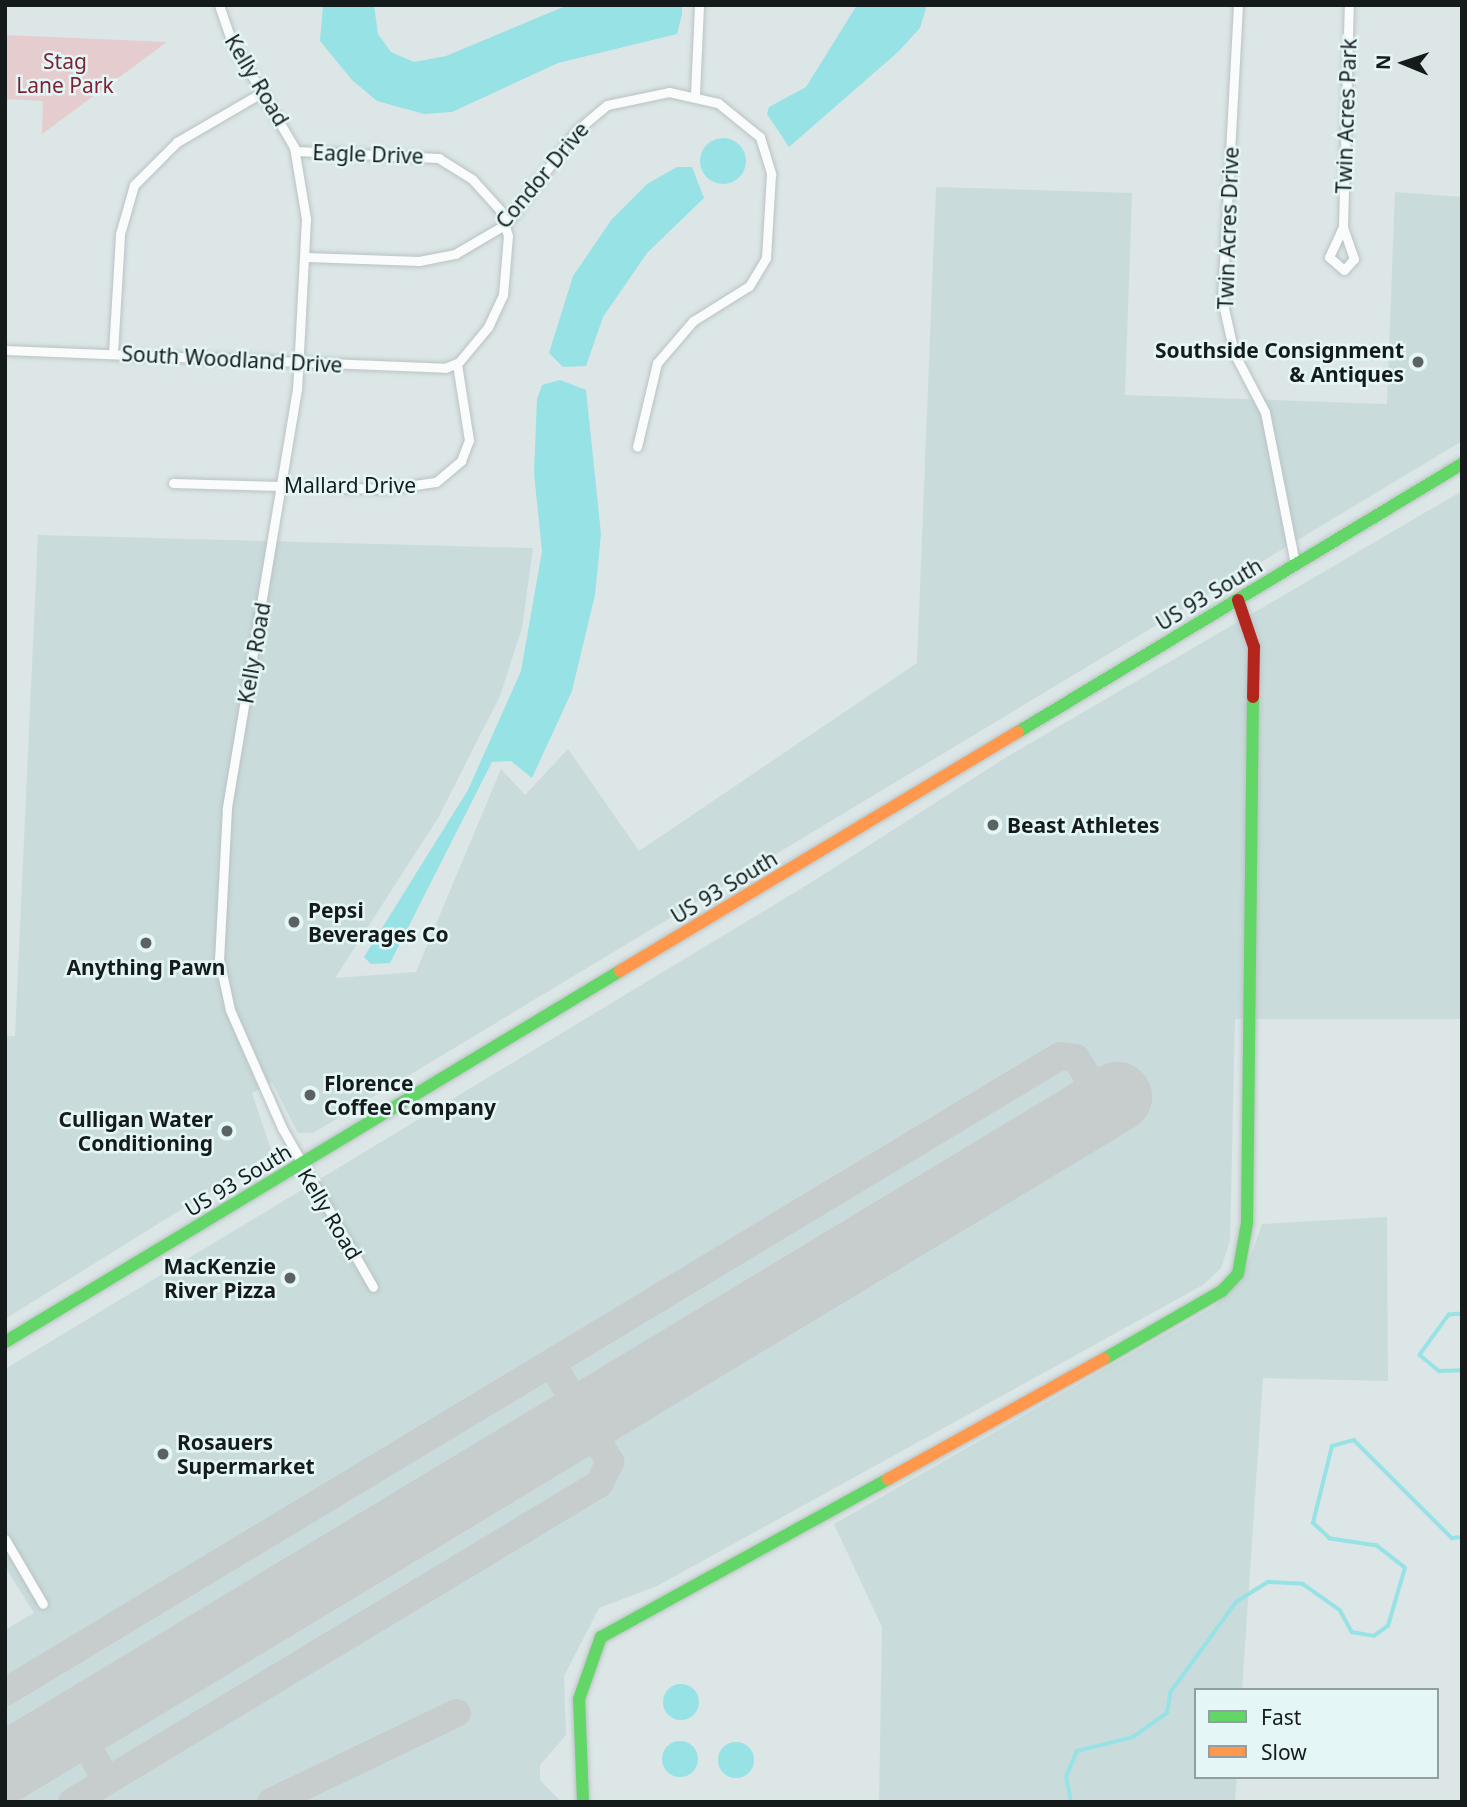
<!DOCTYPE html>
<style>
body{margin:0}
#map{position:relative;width:1467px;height:1807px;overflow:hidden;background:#dce6e6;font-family:"Noto Sans",sans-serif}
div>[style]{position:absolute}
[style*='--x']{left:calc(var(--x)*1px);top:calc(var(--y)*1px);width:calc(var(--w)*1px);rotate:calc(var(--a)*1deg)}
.built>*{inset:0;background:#c9dbdb}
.green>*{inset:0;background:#e5ccce}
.water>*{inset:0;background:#97e2e5}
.round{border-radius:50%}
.stream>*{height:3.5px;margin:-1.75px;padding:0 1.75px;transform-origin:1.75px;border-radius:1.75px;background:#97e2e5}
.taxiway>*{height:28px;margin:-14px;padding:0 14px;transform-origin:14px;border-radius:14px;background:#c7cdcd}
.runway>*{height:70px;margin:-35px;padding:0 35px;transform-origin:35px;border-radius:35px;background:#c7cdcd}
.roads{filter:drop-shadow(0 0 2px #bac2c2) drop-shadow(0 0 2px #bac2c2)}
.street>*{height:9px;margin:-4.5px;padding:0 4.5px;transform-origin:4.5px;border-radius:4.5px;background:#fafbfb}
.fast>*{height:12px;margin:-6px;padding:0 6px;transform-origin:6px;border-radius:6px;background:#63d668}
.slow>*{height:12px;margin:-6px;padding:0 6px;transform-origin:6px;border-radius:6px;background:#ff974d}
.jam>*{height:12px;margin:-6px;padding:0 6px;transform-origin:6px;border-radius:6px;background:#b3261e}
.dots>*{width:19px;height:19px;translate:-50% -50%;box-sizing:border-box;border:4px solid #e5f6f7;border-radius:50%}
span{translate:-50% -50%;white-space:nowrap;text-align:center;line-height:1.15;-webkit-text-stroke:5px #e5f6f7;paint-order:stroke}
.park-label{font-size:21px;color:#7e2234}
.street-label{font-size:21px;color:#151b1b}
.poi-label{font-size:21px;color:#151b1b;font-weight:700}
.right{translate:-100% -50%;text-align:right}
.left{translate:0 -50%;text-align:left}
.frame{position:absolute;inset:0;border:7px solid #151b1b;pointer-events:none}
.legend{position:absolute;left:1194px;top:1688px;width:245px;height:91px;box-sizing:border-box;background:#e5f6f7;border:2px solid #929e9f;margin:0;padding:9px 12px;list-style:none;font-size:21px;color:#151b1b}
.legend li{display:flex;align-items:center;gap:14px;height:35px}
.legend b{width:35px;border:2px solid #929e9f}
.north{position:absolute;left:1369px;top:28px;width:70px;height:70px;-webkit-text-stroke:5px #e5f6f7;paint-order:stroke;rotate:272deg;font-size:19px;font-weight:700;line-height:28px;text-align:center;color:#151b1b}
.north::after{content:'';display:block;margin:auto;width:24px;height:32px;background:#151b1b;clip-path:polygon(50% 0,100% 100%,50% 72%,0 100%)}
</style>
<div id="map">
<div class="built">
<i style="clip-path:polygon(936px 187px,1132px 193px,1125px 395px,1387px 404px,1395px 192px,1462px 197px,1462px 441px,313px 1133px,298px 1133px,272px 1082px,252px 1093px,272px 1153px,5px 1319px,5px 1036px,15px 1036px,38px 535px,533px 548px,522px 628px,500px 696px,438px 818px,335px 978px,416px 972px,501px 769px,525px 795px,568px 749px,639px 851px,917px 663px)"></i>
<i style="clip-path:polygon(1462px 491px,1462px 1019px,1235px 1019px,1230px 1241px,1221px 1268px,1203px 1285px,657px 1586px,599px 1608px,564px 1676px,566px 1735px,540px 1765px,540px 1780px,561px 1802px,5px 1802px,5px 1630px,34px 1613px,5px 1567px,5px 1369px,812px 882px,1005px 758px)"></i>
<i style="clip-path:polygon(1387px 1217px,1388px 1381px,1263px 1378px,1242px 1690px,1196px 1690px,1196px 1777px,1237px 1777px,1235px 1802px,879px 1802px,882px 1627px,834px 1524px,1214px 1307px,1246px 1269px,1262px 1224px)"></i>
</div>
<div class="green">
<i style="clip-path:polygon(5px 35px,167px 42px,42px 134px,43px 101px,5px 99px)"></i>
</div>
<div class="water">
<i style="clip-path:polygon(323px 5px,374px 5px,378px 34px,391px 52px,414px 62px,446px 56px,568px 5px,682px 5px,682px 14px,677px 34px,558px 63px,452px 112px,424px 114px,377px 101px,352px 80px,320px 41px)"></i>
<i style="clip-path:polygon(857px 5px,927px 5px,920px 28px,898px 52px,789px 147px,767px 114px,769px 107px,806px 87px)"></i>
<i class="round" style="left:700px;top:138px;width:46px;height:46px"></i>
<i style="clip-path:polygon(677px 167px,692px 167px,704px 198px,647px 253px,603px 317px,586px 366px,563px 367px,549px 353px,573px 276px,612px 219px,647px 184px)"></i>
<i style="clip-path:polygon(560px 380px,586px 390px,601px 534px,595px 595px,572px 691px,532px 778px,511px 761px,492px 762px,390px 963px,371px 964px,364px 957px,468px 790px,521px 671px,542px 551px,534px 473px,537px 399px,542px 385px)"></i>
<i class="round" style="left:663px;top:1684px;width:36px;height:36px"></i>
<i class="round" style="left:662px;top:1741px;width:36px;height:36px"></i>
<i class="round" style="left:718px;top:1742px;width:36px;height:36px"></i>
</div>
<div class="stream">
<i style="--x:1462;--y:1314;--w:13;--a:176"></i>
<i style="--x:1449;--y:1315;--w:49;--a:125.9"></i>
<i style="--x:1420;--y:1355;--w:25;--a:40"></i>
<i style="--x:1439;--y:1371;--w:23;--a:-2"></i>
<i style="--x:1071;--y:1802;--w:25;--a:-101"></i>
<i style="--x:1066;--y:1777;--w:28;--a:-67"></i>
<i style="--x:1077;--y:1751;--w:58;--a:-14"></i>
<i style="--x:1133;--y:1737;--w:42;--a:-35.2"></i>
<i style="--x:1167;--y:1713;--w:20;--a:-81"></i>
<i style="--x:1170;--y:1693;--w:112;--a:-54"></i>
<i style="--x:1236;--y:1602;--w:38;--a:-32"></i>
<i style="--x:1268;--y:1582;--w:35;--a:3"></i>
<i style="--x:1303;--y:1584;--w:45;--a:35.1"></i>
<i style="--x:1340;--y:1610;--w:25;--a:61"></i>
<i style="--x:1352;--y:1632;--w:22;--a:10"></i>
<i style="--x:1374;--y:1636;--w:17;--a:-36"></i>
<i style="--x:1388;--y:1626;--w:60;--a:-73.7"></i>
<i style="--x:1405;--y:1568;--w:36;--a:-142"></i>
<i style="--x:1377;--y:1546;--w:48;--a:-171.5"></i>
<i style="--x:1330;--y:1539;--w:23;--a:-137"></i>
<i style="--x:1313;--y:1523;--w:79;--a:-76.1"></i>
<i style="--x:1332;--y:1446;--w:23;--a:-15"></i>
<i style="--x:1354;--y:1440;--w:139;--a:45"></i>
<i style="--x:1452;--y:1538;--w:10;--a:-6"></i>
</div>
<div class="taxiway">
<i style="--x:5;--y:1692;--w:1232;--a:-31.08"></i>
<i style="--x:1060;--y:1056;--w:16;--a:7"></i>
<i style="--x:1076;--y:1058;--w:54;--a:58.7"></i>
<i style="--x:76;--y:1725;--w:63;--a:61.4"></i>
<i style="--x:72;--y:1802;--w:616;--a:-31.11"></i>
<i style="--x:599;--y:1484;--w:25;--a:-63"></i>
<i style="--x:610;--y:1462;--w:114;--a:-120.6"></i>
<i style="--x:271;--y:1802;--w:206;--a:-25.6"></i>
</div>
<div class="runway">
<i style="--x:5;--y:1768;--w:1299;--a:-31.11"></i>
</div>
<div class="roads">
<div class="street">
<i style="--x:219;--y:5;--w:37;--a:71"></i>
<i style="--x:231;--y:40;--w:124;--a:59.5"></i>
<i style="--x:294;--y:147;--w:73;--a:80.5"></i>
<i style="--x:306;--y:219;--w:170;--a:93"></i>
<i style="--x:297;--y:389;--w:425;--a:99.5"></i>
<i style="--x:227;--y:808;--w:151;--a:93"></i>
<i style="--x:219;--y:959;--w:52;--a:77.8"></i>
<i style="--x:230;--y:1010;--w:129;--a:66.2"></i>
<i style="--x:282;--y:1128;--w:183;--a:60.2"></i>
<i style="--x:1238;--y:5;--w:294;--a:93.1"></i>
<i style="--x:1222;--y:299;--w:55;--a:77.5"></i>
<i style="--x:1234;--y:353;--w:67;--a:62.3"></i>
<i style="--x:1265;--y:412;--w:155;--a:78.8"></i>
<i style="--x:695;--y:94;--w:89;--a:-87.4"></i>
<i style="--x:1343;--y:227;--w:33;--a:115"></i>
<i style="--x:1329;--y:257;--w:20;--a:41"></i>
<i style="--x:1344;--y:270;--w:15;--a:-48"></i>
<i style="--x:1354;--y:259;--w:34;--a:-109"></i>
<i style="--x:1343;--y:227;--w:222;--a:-88.5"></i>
<i style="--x:306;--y:257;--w:113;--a:2"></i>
<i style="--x:419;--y:261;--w:37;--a:-11"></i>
<i style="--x:455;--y:254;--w:59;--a:-30.5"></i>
<i style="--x:506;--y:224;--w:116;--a:-53"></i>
<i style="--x:576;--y:131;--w:40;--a:-40"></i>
<i style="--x:607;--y:105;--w:63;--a:-11.8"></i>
<i style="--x:669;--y:92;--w:50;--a:12.7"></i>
<i style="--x:718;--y:103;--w:54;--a:39"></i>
<i style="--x:760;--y:137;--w:39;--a:73"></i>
<i style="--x:771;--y:174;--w:84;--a:93.4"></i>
<i style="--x:766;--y:258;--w:33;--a:121"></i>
<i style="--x:749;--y:286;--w:66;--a:148"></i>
<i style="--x:693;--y:321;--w:55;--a:130.6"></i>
<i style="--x:657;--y:363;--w:86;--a:103.4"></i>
<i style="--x:5;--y:350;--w:440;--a:2.3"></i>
<i style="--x:445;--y:368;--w:15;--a:-23"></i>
<i style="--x:459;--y:362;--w:45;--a:-50.4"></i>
<i style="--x:488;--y:327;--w:35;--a:-65"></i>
<i style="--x:503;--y:295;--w:59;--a:-85.2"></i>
<i style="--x:508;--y:236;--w:27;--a:-107"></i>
<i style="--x:500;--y:210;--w:42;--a:-132.1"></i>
<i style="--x:472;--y:179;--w:39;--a:-148"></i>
<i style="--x:439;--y:158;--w:143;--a:-177.2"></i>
<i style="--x:113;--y:353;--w:119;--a:-86.6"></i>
<i style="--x:120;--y:234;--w:51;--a:-74.1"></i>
<i style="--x:134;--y:185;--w:61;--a:-45"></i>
<i style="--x:177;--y:142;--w:99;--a:-30.2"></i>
<i style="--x:173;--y:483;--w:213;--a:1.6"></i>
<i style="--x:386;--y:489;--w:50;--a:-8"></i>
<i style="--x:436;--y:482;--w:33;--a:-40"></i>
<i style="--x:461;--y:461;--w:22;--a:-69"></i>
<i style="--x:469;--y:440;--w:77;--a:-99"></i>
<i style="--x:5;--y:1539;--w:75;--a:59.7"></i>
</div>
<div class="fast">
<i style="--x:1018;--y:732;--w:519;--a:-31.12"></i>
<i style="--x:5;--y:1342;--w:718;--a:-31.1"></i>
<i style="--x:1104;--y:1359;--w:136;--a:-30"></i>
<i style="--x:1222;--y:1291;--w:23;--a:-47"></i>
<i style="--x:1238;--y:1274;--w:52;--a:-80"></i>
<i style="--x:1247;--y:1223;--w:526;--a:-89.35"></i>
<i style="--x:583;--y:1802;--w:103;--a:-92.2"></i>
<i style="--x:579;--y:1699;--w:66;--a:-70.5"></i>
<i style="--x:601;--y:1637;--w:328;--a:-28.8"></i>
</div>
<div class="slow">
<i style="--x:620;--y:971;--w:464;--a:-31"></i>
<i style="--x:888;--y:1479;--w:247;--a:-29.1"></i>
</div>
<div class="jam">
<i style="--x:1238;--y:600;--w:50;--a:71.2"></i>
<i style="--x:1254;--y:647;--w:50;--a:91.1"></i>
</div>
</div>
<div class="dots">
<i style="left:1418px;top:362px;background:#5b6262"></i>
<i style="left:993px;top:825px;background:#5b6262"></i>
<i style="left:294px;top:922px;background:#5b6262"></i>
<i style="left:146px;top:943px;background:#5b6262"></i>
<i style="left:310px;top:1095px;background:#5b6262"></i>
<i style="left:227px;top:1131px;background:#5b6262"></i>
<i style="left:290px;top:1278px;background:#5b6262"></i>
<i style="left:163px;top:1454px;background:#5b6262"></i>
</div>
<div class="park-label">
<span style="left:65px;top:73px">Stag<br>Lane Park</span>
</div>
<div class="street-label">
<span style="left:257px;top:80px;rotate:59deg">Kelly Road</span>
<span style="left:1346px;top:116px;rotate:-88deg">Twin Acres Park</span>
<span style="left:368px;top:154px;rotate:2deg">Eagle Drive</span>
<span style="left:542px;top:175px;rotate:-50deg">Condor Drive</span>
<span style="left:1228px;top:228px;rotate:-88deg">Twin Acres Drive</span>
<span style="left:232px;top:359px;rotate:3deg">South Woodland Drive</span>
<span style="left:350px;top:485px">Mallard Drive</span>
<span style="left:1209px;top:594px;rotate:-31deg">US 93 South</span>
<span style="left:254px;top:653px;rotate:-80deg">Kelly Road</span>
<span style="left:724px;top:887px;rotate:-31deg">US 93 South</span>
<span style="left:238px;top:1180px;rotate:-31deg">US 93 South</span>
<span style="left:330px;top:1214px;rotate:59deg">Kelly Road</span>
</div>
<div class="poi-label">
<span class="right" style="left:1404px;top:362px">Southside Consignment<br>&amp; Antiques</span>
<span class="left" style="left:1007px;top:825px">Beast Athletes</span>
<span class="left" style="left:308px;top:922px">Pepsi<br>Beverages Co</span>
<span style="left:146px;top:967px">Anything Pawn</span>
<span class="left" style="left:324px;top:1095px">Florence<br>Coffee Company</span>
<span class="right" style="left:213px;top:1131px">Culligan Water<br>Conditioning</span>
<span class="right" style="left:276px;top:1278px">MacKenzie<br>River Pizza</span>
<span class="left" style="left:177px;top:1454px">Rosauers<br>Supermarket</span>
</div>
<div class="frame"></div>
<ul class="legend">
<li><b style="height:9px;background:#63d668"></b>Fast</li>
<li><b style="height:9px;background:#ff974d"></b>Slow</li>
</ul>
<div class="north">N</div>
</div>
